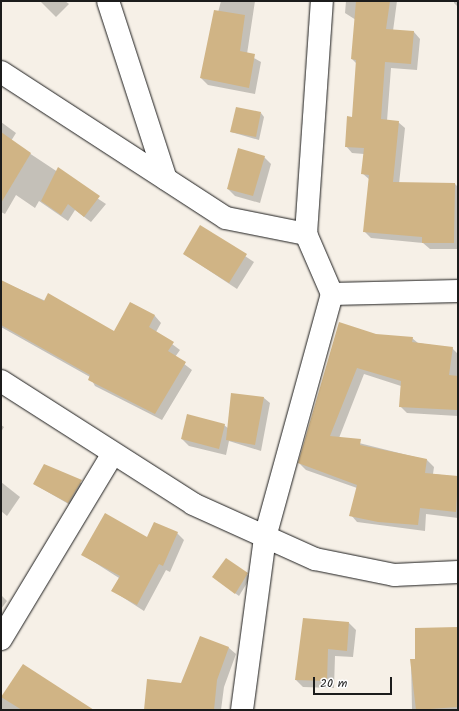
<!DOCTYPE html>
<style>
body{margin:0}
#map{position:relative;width:459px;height:711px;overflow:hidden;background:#f6f0e7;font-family:Kalam,sans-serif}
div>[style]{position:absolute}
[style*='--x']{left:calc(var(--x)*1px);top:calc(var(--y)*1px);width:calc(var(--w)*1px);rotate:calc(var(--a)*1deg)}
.shadow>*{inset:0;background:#0003}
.building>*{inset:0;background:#d0b485}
.roads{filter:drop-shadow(0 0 1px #1c1c1c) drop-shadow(0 0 1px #1c1c1c)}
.minor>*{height:22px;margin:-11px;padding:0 11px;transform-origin:11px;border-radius:11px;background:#fff}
span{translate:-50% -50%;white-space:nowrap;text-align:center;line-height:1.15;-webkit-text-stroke:3.5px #fff;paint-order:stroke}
.frame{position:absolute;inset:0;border:2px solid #1c1c1c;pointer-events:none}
.scale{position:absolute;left:313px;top:677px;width:79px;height:18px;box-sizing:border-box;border:2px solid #1c1c1c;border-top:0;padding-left:5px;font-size:12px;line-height:14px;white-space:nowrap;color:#1c1c1c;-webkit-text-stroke:3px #fff;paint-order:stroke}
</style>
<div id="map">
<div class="shadow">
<i style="clip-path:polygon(40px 1px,65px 1px,69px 4px,56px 17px)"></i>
<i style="clip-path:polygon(221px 1px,255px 1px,247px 54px,261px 62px,255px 94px,208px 85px,201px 78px)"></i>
<i style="clip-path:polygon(346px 1px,397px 1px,393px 31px,414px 32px,420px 39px,417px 70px,391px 68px,387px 121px,398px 122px,405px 128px,399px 184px,455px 184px,458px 187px,458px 249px,430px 249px,423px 243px,371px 238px,364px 231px,370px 180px,362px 173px,364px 154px,352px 153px,346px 146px,353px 118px,357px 64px,352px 59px,356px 20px,345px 13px)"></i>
<i style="clip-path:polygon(454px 1px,458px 1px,458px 7px,454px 3px)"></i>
<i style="clip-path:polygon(261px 113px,264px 117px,259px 140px,231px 132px)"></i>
<i style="clip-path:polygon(1px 122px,16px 133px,11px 141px,106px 204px,91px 222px,75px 210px,68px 221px,39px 201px,35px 208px,16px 195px,5px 214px,1px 212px)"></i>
<i style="clip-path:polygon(264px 157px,271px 164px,260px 203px,235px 196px,228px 189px)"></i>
<i style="clip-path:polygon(201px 227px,254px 262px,237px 289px,184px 254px)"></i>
<i style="clip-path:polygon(1px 281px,115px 332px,131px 303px,155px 316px,161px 323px,156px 332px,180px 350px,175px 357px,192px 370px,162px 420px,95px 386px,90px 377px,1px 327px)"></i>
<i style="clip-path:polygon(376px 335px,412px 338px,418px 343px,452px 348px,458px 354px,458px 416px,407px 413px,400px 406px,401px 386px,364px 374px,339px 438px,427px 460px,434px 467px,433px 474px,458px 477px,458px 518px,426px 514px,425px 531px,357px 522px,351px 515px,357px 488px,306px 470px,299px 463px)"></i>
<i style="clip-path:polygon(232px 394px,264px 398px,270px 403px,261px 451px,229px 441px,226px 455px,189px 446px,182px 439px,224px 425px,229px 429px)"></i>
<i style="clip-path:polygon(1px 425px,4px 427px,1px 432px)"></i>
<i style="clip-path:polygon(45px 465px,85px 485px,72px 506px,34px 484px)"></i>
<i style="clip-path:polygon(1px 482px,20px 497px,7px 516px,1px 511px)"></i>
<i style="clip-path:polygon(177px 533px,184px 540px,170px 572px,166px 570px,144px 611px,113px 591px,119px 578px,83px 555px)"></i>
<i style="clip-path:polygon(247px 574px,250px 578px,239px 596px,217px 580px)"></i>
<i style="clip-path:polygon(1px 595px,7px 601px,1px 609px)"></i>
<i style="clip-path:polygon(349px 623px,356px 630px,353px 657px,335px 656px,334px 688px,303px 687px,296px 680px)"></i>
<i style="clip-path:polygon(200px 637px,229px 648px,236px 654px,224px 687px,221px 710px,145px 710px,182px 684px)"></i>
<i style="clip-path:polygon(458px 658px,458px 710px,412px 710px,411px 660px)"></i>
<i style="clip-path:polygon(23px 665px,92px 710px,1px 710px,1px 699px)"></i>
</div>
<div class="building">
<i style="clip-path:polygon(356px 1px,390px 1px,386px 29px,414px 31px,411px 64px,385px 62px,381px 119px,399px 121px,393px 182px,455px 183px,454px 243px,422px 243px,422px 237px,363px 232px,369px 175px,361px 174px,364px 148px,345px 147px,347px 116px,352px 117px,356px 60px,351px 59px)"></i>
<i style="clip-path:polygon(214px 10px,245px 15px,240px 51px,255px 54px,249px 88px,200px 78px)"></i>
<i style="clip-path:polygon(236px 107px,261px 112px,256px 137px,230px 132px)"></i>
<i style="clip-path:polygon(1px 132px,31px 153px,1px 203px)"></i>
<i style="clip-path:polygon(238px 148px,265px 156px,253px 196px,227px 189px)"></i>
<i style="clip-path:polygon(58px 167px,100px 196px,84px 217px,68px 204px,61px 215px,41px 201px)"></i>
<i style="clip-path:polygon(200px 225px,247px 254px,229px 283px,183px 254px)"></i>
<i style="clip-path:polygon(1px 280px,44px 301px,48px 293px,114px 331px,130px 302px,155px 315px,149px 327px,174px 342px,168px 351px,186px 362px,155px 414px,88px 380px,90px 375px,1px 325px)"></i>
<i style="clip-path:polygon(339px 322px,376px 334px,413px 337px,412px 342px,453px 347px,449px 375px,458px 376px,457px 410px,399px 407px,401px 381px,357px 368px,330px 436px,361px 439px,360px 445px,427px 459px,425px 473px,458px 476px,456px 512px,420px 508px,418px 525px,378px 522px,349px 516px,357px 485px,298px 463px)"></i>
<i style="clip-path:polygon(231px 393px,264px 397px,255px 445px,226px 440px)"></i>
<i style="clip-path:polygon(187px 414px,225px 424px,219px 449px,181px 439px)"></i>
<i style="clip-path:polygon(44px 464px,82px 480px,68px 503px,33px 484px)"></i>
<i style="clip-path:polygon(105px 513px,147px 537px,154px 522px,178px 532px,163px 566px,159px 564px,137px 605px,111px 591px,120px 576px,81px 555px)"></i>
<i style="clip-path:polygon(226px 558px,248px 573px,235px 594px,212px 577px)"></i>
<i style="clip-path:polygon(303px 618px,349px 622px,347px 651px,328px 649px,327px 681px,295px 680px)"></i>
<i style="clip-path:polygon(458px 627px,458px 707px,416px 710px,410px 659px,415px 659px,415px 628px)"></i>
<i style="clip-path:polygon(200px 636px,229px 647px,217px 680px,214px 710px,144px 710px,147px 679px,181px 683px)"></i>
<i style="clip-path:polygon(23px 664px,94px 710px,22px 710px,1px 697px)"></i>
</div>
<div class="roads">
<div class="minor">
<i style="--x:108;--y:1;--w:187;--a:72"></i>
<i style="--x:1;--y:72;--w:268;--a:33"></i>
<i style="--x:226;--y:218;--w:82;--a:11.3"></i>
<i style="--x:332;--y:294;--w:126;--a:-1.4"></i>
<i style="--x:1;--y:381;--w:228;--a:32.6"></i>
<i style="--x:193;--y:504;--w:134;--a:24.3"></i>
<i style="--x:315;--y:559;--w:81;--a:11.4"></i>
<i style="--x:394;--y:575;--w:64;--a:-2.7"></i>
<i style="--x:1;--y:639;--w:215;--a:-58.9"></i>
<i style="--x:242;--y:710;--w:175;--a:-82.4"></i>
<i style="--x:265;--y:537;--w:252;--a:-74.6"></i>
<i style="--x:332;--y:294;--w:65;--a:-113.4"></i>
<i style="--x:306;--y:234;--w:234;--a:-86.1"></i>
</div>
</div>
<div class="frame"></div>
<div class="scale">20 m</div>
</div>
